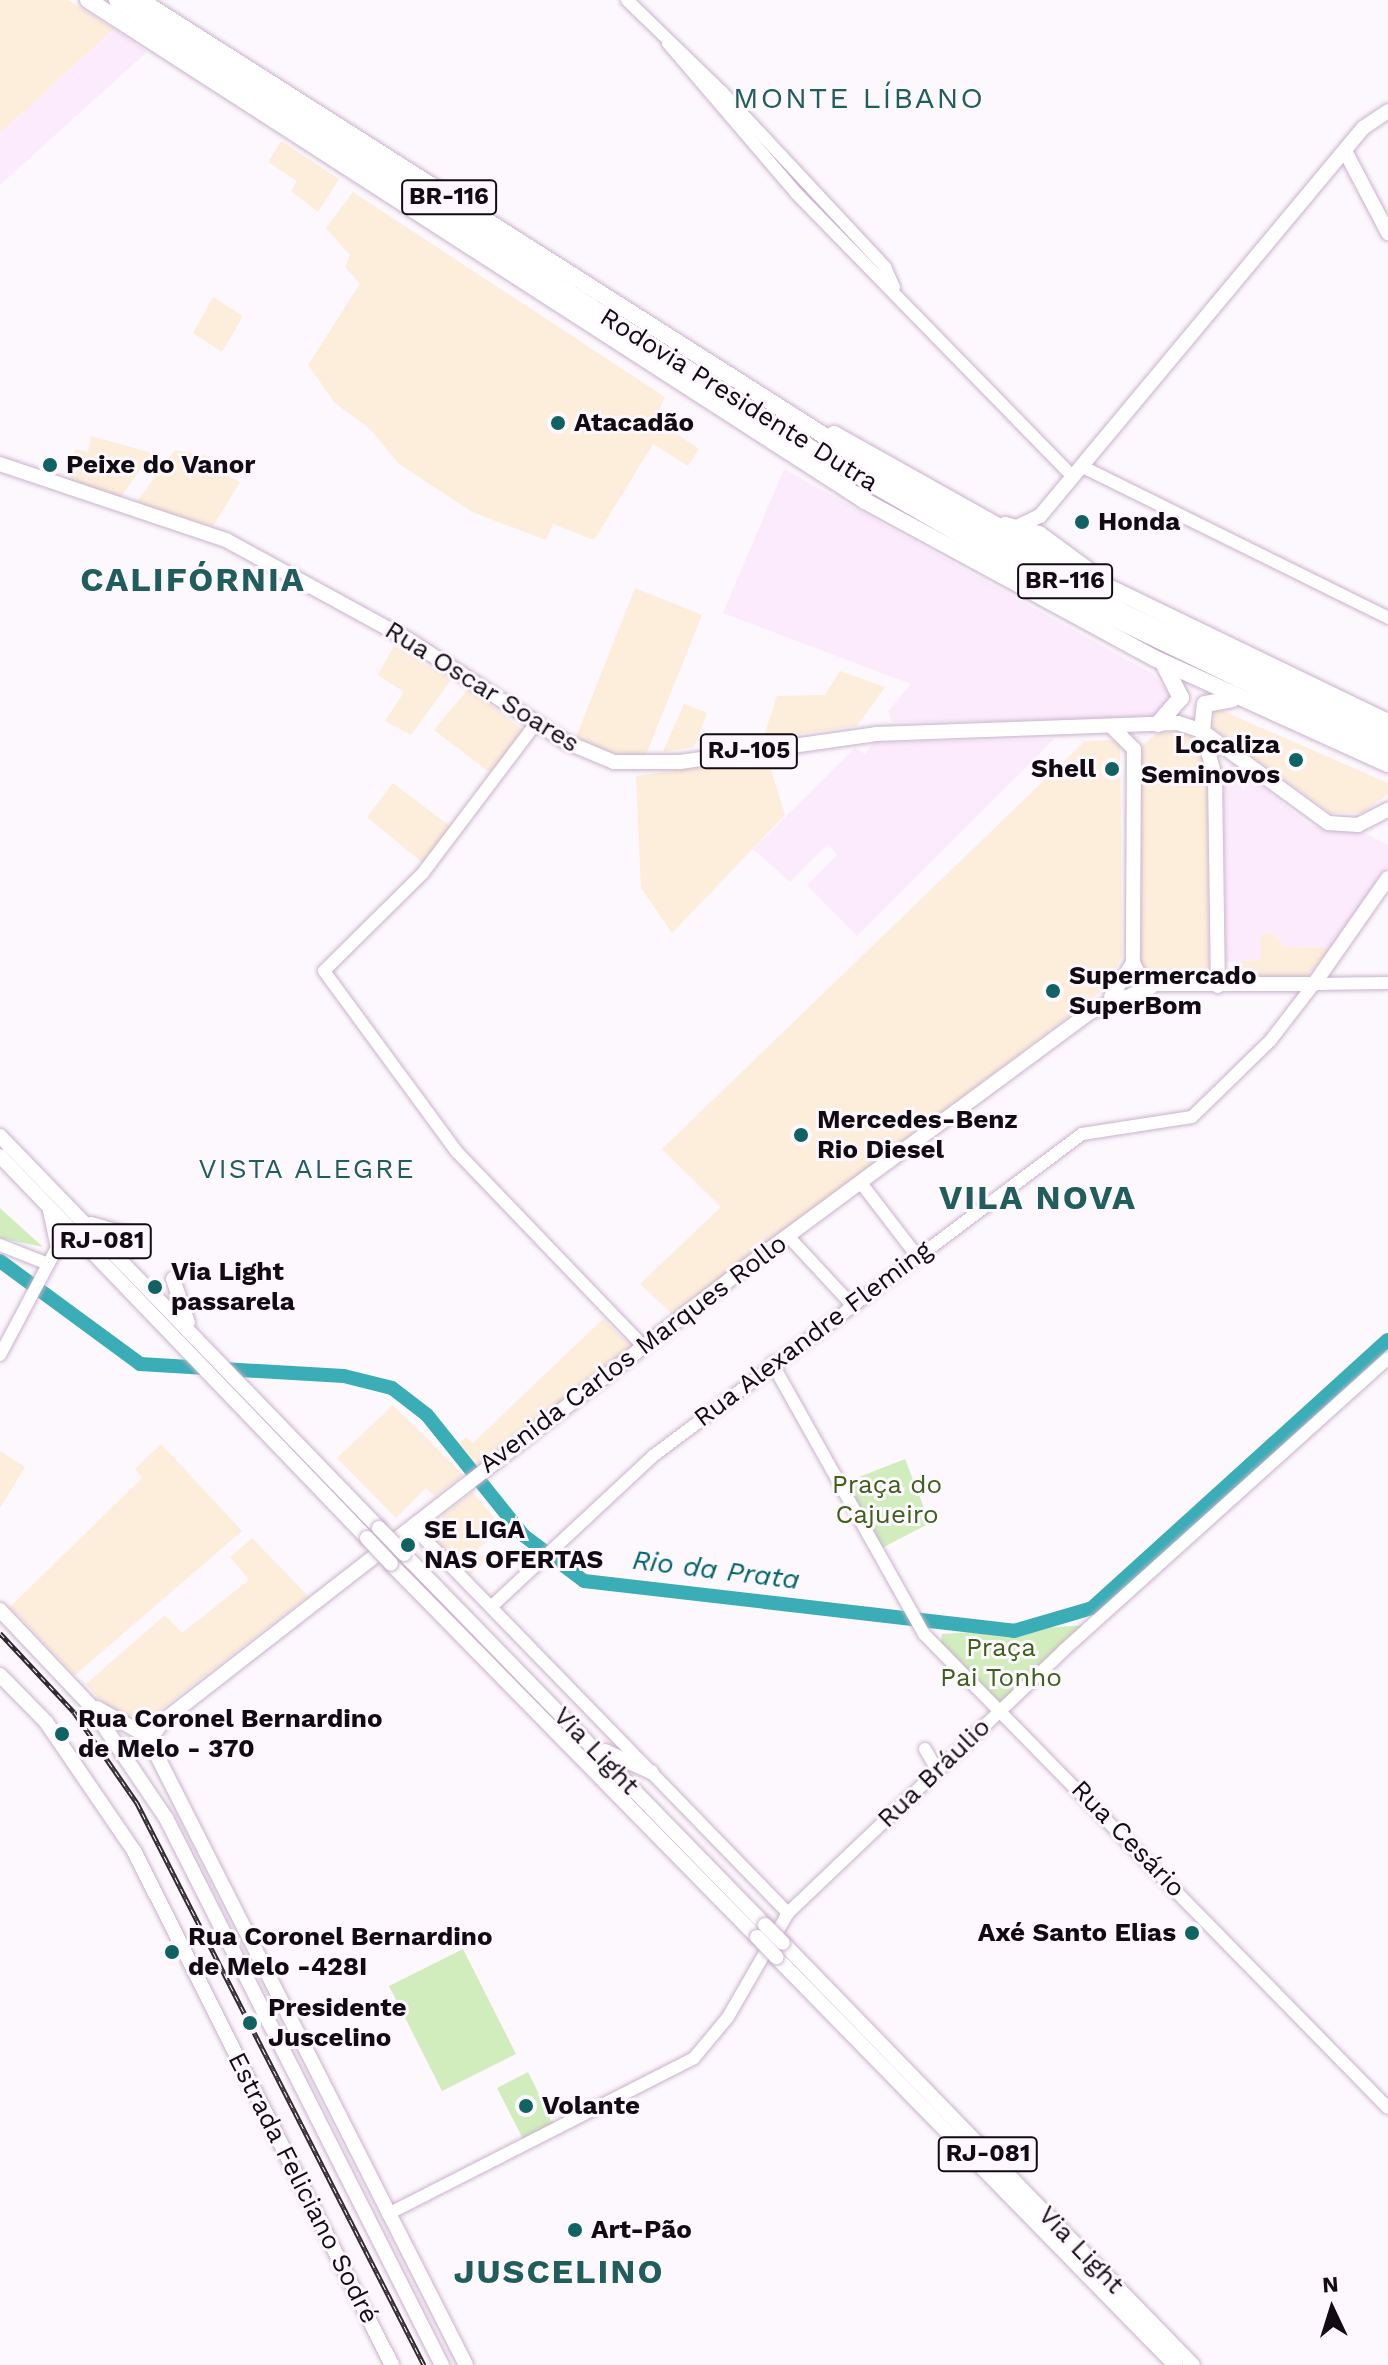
<!DOCTYPE html>
<meta charset="utf-8">
<style>
body{margin:0}
#map{position:relative;width:1388px;height:2365px;overflow:hidden;background:#fdf8fd;font-family:"Work Sans",sans-serif}
div>[style]{position:absolute}
[style*='--x']{left:calc(var(--x)*1px);top:calc(var(--y)*1px);width:calc(var(--w)*1px);rotate:calc(var(--a)*1deg)}
.commercial>*{inset:0;background:#fdeddb}
.built>*{inset:0;background:#fceafd}
.green>*{inset:0;background:#d2edbd}
.river>*{height:14px;margin:-7px;padding:0 7px;transform-origin:7px;border-radius:7px;background:#3aadb6}
.roads{filter:drop-shadow(0 0 2px #c9b2cb) drop-shadow(0 0 2px #c9b2cb)}
.tertiary>*{height:12px;margin:-6px;padding:0 6px;transform-origin:6px;border-radius:6px;background:#fff}
.secondary>*{height:14px;margin:-7px;padding:0 7px;transform-origin:7px;border-radius:7px;background:#fff}
.primary>*{height:14px;margin:-7px;padding:0 7px;transform-origin:7px;border-radius:7px;background:#fff}
.trunk>*{height:16px;margin:-8px;padding:0 8px;transform-origin:8px;border-radius:8px;background:#fff}
.motorway>*{height:16px;margin:-8px;padding:0 8px;transform-origin:8px;border-radius:8px;background:#fff}
.rail>*{height:5px;margin-top:-2.5px;transform-origin:0;background:repeating-linear-gradient(90deg,#fdf8fd 0 6px,#312a31 0 12px);box-sizing:border-box;border-block:2px solid #312a31}
.bridges{filter:drop-shadow(0 0 2px #c9b2cb) drop-shadow(0 0 2px #c9b2cb)}
.primary-bridge>*{height:14px;margin:-7px;padding:0 7px;transform-origin:7px;border-radius:7px;background:#fff}
.dots>*{width:22px;height:22px;translate:-50% -50%;box-sizing:border-box;border:4px solid #fdf8fd;border-radius:50%}
span{translate:-50% -50%;white-space:nowrap;text-align:center;line-height:1.15;-webkit-text-stroke:6px #fdf8fd;paint-order:stroke}
.shield-label span{padding:2px 6px;background:#fdf8fd;border:2px solid;border-radius:6px;-webkit-text-stroke-width:0}
.shield-label{font-size:24px;color:#130b13;font-weight:700}
.street-label{font-size:26px;color:#130b13}
.poi-label{font-size:26px;color:#130b13;font-weight:700}
.left{translate:0 -50%;text-align:left}
.right{translate:-100% -50%;text-align:right}
.park-label{font-size:26px;color:#3e601a}
.neighbourhood-label{font-size:28px;color:#225d5d;letter-spacing:2px}
.water-label{font-size:28px;color:#00646b;font-style:italic}
.quarter-label{font-size:30px;color:#225d5d;letter-spacing:2px}
.district-label{font-size:34px;color:#225d5d;font-weight:700;letter-spacing:2px}
.north{position:absolute;left:1292px;top:2269px;width:80px;height:80px;-webkit-text-stroke:6px #fdf8fd;paint-order:stroke;rotate:356deg;font-size:22px;font-weight:700;line-height:32px;text-align:center;color:#130b13}
.north::after{content:'';display:block;margin:auto;width:28px;height:36px;background:#130b13;clip-path:polygon(50% 0,100% 100%,50% 72%,0 100%)}
</style>
<div id="map">
<div class="commercial">
<i style="clip-path:polygon(0 0,68px 0,114px 29px,0 133px)"></i>
<i style="clip-path:polygon(281px 141px,339px 179px,318px 212px,291px 191px,297px 181px,268px 162px)"></i>
<i style="clip-path:polygon(353px 192px,665px 397px,655px 419px,699px 449px,688px 466px,653px 444px,594px 540px,553px 524px,546px 540px,472px 512px,399px 464px,370px 429px,335px 403px,308px 365px,360px 284px,345px 267px,350px 255px,326px 228px)"></i>
<i style="clip-path:polygon(213px 297px,243px 316px,222px 352px,193px 333px)"></i>
<i style="clip-path:polygon(91px 436px,152px 453px,118px 501px,69px 482px,75px 449px,88px 452px)"></i>
<i style="clip-path:polygon(175px 450px,219px 458px,212px 468px,240px 482px,213px 526px,135px 504px)"></i>
<i style="clip-path:polygon(635px 588px,702px 615px,645px 757px,611px 753px,576px 737px)"></i>
<i style="clip-path:polygon(394px 646px,451px 680px,411px 735px,385px 721px,404px 692px,378px 675px)"></i>
<i style="clip-path:polygon(840px 671px,885px 687px,857px 726px,763px 739px,777px 696px,825px 695px)"></i>
<i style="clip-path:polygon(469px 688px,524px 731px,492px 774px,434px 730px)"></i>
<i style="clip-path:polygon(684px 704px,707px 713px,694px 747px,663px 752px)"></i>
<i style="clip-path:polygon(1216px 708px,1388px 783px,1388px 794px,1362px 813px,1331px 813px,1213px 728px)"></i>
<i style="clip-path:polygon(1183px 731px,1199px 741px,1207px 764px,1209px 978px,1152px 977px,1138px 961px,1140px 748px,1157px 733px)"></i>
<i style="clip-path:polygon(1120px 740px,1122px 956px,1106px 988px,673px 1315px,640px 1284px,721px 1207px,662px 1149px,1085px 741px)"></i>
<i style="clip-path:polygon(767px 757px,785px 815px,672px 933px,641px 888px,636px 776px)"></i>
<i style="clip-path:polygon(393px 783px,451px 827px,424px 864px,367px 817px)"></i>
<i style="clip-path:polygon(1273px 933px,1284px 947px,1331px 948px,1305px 978px,1240px 978px,1240px 961px,1260px 960px,1260px 934px)"></i>
<i style="clip-path:polygon(603px 1319px,631px 1346px,475px 1469px,456px 1446px,466px 1437px,473px 1443px)"></i>
<i style="clip-path:polygon(393px 1405px,463px 1475px,435px 1496px,426px 1488px,396px 1518px,337px 1458px)"></i>
<i style="clip-path:polygon(161px 1444px,242px 1531px,75px 1675px,10px 1607px,142px 1478px,135px 1469px)"></i>
<i style="clip-path:polygon(0 1451px,25px 1467px,0 1508px)"></i>
<i style="clip-path:polygon(472px 1492px,502px 1527px,477px 1550px,486px 1561px,470px 1575px,426px 1530px)"></i>
<i style="clip-path:polygon(252px 1538px,308px 1596px,155px 1714px,125px 1716px,101px 1701px,86px 1684px,165px 1615px,182px 1633px,249px 1580px,230px 1557px)"></i>
</div>
<div class="built">
<i style="clip-path:polygon(114px 29px,147px 52px,0 185px,0 133px)"></i>
<i style="clip-path:polygon(784px 469px,1153px 674px,1172px 697px,1165px 714px,1146px 720px,892px 722px,888px 711px,911px 684px,723px 613px)"></i>
<i style="clip-path:polygon(1054px 739px,857px 936px,807px 885px,837px 855px,828px 844px,790px 882px,753px 849px,855px 748px,865px 754px,873px 743px)"></i>
<i style="clip-path:polygon(1233px 764px,1311px 826px,1365px 833px,1388px 845px,1388px 867px,1331px 948px,1284px 947px,1273px 933px,1261px 934px,1260px 960px,1226px 962px,1223px 770px)"></i>
</div>
<div class="green">
<i style="clip-path:polygon(0 1208px,43px 1247px,0 1238px)"></i>
<i style="clip-path:polygon(905px 1459px,930px 1523px,878px 1550px,841px 1484px)"></i>
<i style="clip-path:polygon(1087px 1625px,1000px 1703px,940px 1647px,942px 1634px)"></i>
<i style="clip-path:polygon(463px 1949px,516px 2054px,442px 2091px,389px 1986px)"></i>
<i style="clip-path:polygon(528px 2072px,554px 2124px,523px 2139px,497px 2088px)"></i>
</div>
<div class="river">
<i style="--x:0;--y:1261;--w:174;--a:36.3"></i>
<i style="--x:140;--y:1364;--w:204;--a:3.4"></i>
<i style="--x:344;--y:1376;--w:49;--a:14"></i>
<i style="--x:392;--y:1388;--w:44;--a:37.6"></i>
<i style="--x:427;--y:1415;--w:154;--a:51.3"></i>
<i style="--x:523;--y:1535;--w:76;--a:37"></i>
<i style="--x:584;--y:1581;--w:433;--a:6.6"></i>
<i style="--x:1014;--y:1631;--w:81;--a:-16.4"></i>
<i style="--x:1092;--y:1608;--w:399;--a:-42.2"></i>
</div>
<div class="roads">
<div class="tertiary">
<i style="--x:627;--y:0;--w:132;--a:44.1"></i>
<i style="--x:722;--y:92;--w:239;--a:47"></i>
<i style="--x:885;--y:267;--w:22;--a:66"></i>
<i style="--x:668;--y:43;--w:199;--a:49.5"></i>
<i style="--x:797;--y:194;--w:395;--a:45.7"></i>
<i style="--x:1081;--y:466;--w:343;--a:26.3"></i>
<i style="--x:537;--y:722;--w:189;--a:127.1"></i>
<i style="--x:423;--y:873;--w:139;--a:135.3"></i>
<i style="--x:324;--y:971;--w:225;--a:53.7"></i>
<i style="--x:457;--y:1152;--w:270;--a:46.2"></i>
<i style="--x:861;--y:1183;--w:92;--a:52.5"></i>
<i style="--x:788;--y:1236;--w:93;--a:47.2"></i>
<i style="--x:0;--y:1245;--w:52;--a:21.6"></i>
<i style="--x:0;--y:1355;--w:121;--a:-62"></i>
<i style="--x:57;--y:1248;--w:39;--a:-102"></i>
<i style="--x:772;--y:1363;--w:311;--a:60.7"></i>
<i style="--x:924;--y:1634;--w:663;--a:45.61"></i>
<i style="--x:412;--y:1526;--w:540;--a:45.83"></i>
<i style="--x:491;--y:1607;--w:221;--a:-43"></i>
<i style="--x:653;--y:1456;--w:536;--a:-36.89"></i>
<i style="--x:1082;--y:1134;--w:111;--a:-8.8"></i>
<i style="--x:1192;--y:1117;--w:109;--a:-44.3"></i>
<i style="--x:1270;--y:1041;--w:72;--a:-52.3"></i>
<i style="--x:1314;--y:984;--w:74;--a:-0.8"></i>
<i style="--x:925;--y:1749;--w:24;--a:60"></i>
<i style="--x:388;--y:2214;--w:343;--a:-27"></i>
<i style="--x:694;--y:2058;--w:53;--a:-50.3"></i>
<i style="--x:728;--y:2017;--w:120;--a:-60"></i>
<i style="--x:788;--y:1913;--w:381;--a:-43.6"></i>
<i style="--x:1064;--y:1650;--w:436;--a:-42"></i>
</div>
<div class="secondary">
<i style="--x:1345;--y:151;--w:93;--a:62.3"></i>
<i style="--x:1017;--y:527;--w:25;--a:-26"></i>
<i style="--x:1040;--y:516;--w:505;--a:-50.22"></i>
<i style="--x:1363;--y:128;--w:30;--a:-34"></i>
<i style="--x:1202;--y:731;--w:47;--a:73.9"></i>
<i style="--x:1215;--y:776;--w:210;--a:89.2"></i>
<i style="--x:1111;--y:997;--w:40;--a:-57.1"></i>
<i style="--x:0;--y:1675;--w:66;--a:45.6"></i>
<i style="--x:46;--y:1722;--w:156;--a:55.7"></i>
<i style="--x:134;--y:1851;--w:575;--a:63.35"></i>
<i style="--x:149;--y:1741;--w:24;--a:-55"></i>
<i style="--x:163;--y:1721;--w:740;--a:-37.92"></i>
<i style="--x:747;--y:1266;--w:427;--a:-36.5"></i>
<i style="--x:1090;--y:1012;--w:66;--a:-22.3"></i>
</div>
<div class="primary">
<i style="--x:0;--y:464;--w:238;--a:18.6"></i>
<i style="--x:226;--y:540;--w:209;--a:28.7"></i>
<i style="--x:409;--y:640;--w:187;--a:33"></i>
<i style="--x:566;--y:742;--w:52;--a:22.6"></i>
<i style="--x:614;--y:762;--w:66;--a:0"></i>
<i style="--x:680;--y:762;--w:198;--a:-8.1"></i>
<i style="--x:876;--y:734;--w:302;--a:-2.1"></i>
<i style="--x:1178;--y:723;--w:25;--a:18"></i>
<i style="--x:1202;--y:731;--w:156;--a:36.1"></i>
<i style="--x:1328;--y:823;--w:30;--a:4"></i>
<i style="--x:1358;--y:825;--w:34;--a:-27"></i>
<i style="--x:1112;--y:727;--w:31;--a:45"></i>
<i style="--x:1134;--y:749;--w:214;--a:90.3"></i>
<i style="--x:1133;--y:963;--w:24;--a:62"></i>
<i style="--x:1144;--y:984;--w:170;--a:0"></i>
<i style="--x:1314;--y:984;--w:129;--a:-55.1"></i>
<i style="--x:0;--y:1136;--w:545;--a:45.97"></i>
<i style="--x:0;--y:1156;--w:530;--a:46.15"></i>
<i style="--x:91;--y:1224;--w:40;--a:16"></i>
<i style="--x:173;--y:1279;--w:46;--a:71.2"></i>
<i style="--x:404;--y:1554;--w:518;--a:45.78"></i>
<i style="--x:391;--y:1564;--w:523;--a:45.54"></i>
<i style="--x:0;--y:1610;--w:129;--a:46.6"></i>
<i style="--x:89;--y:1704;--w:138;--a:56"></i>
<i style="--x:166;--y:1818;--w:613;--a:63.23"></i>
<i style="--x:97;--y:1708;--w:57;--a:29.2"></i>
<i style="--x:147;--y:1736;--w:705;--a:63.11"></i>
<i style="--x:605;--y:1751;--w:51;--a:24.5"></i>
<i style="--x:783;--y:1943;--w:588;--a:45.83"></i>
<i style="--x:776;--y:1957;--w:571;--a:45.64"></i>
</div>
<div class="trunk">
<i style="--x:88;--y:0;--w:925;--a:32.81"></i>
<i style="--x:865;--y:501;--w:329;--a:28.5"></i>
<i style="--x:1154;--y:658;--w:257;--a:24.4"></i>
<i style="--x:834;--y:434;--w:305;--a:29.3"></i>
<i style="--x:1100;--y:583;--w:320;--a:25.8"></i>
<i style="--x:1005;--y:525;--w:35;--a:15"></i>
<i style="--x:1039;--y:534;--w:61;--a:36.3"></i>
<i style="--x:1158;--y:724;--w:35;--a:-49"></i>
<i style="--x:1181;--y:698;--w:35;--a:-117"></i>
<i style="--x:1202;--y:731;--w:27;--a:-84"></i>
<i style="--x:1205;--y:704;--w:27;--a:-10"></i>
</div>
<div class="motorway">
<i style="--x:117;--y:0;--w:827;--a:32.86"></i>
<i style="--x:812;--y:449;--w:285;--a:30.1"></i>
<i style="--x:1059;--y:592;--w:365;--a:25.8"></i>
<i style="--x:140;--y:0;--w:914;--a:32.49"></i>
<i style="--x:911;--y:491;--w:249;--a:29.7"></i>
<i style="--x:1127;--y:614;--w:289;--a:25.2"></i>
</div>
</div>
<div class="rail">
<i style="--x:0;--y:1633;--w:108;--a:46.9"></i>
<i style="--x:74;--y:1712;--w:111;--a:55.3"></i>
<i style="--x:137;--y:1803;--w:631;--a:62.95"></i>
</div>
<div class="bridges">
<div class="primary-bridge">
<i style="--x:379;--y:1528;--w:36;--a:46"></i>
<i style="--x:367;--y:1538;--w:35;--a:47"></i>
<i style="--x:765;--y:1925;--w:25;--a:45"></i>
<i style="--x:757;--y:1937;--w:28;--a:46"></i>
</div>
</div>
<div class="dots">
<i style="left:558px;top:423px;background:#116263"></i>
<i style="left:50px;top:465px;background:#116263"></i>
<i style="left:1082px;top:522px;background:#116263"></i>
<i style="left:1296px;top:760px;background:#116263"></i>
<i style="left:1112px;top:769px;background:#116263"></i>
<i style="left:1053px;top:991px;background:#116263"></i>
<i style="left:801px;top:1135px;background:#116263"></i>
<i style="left:155px;top:1287px;background:#116263"></i>
<i style="left:408px;top:1545px;background:#116263"></i>
<i style="left:62px;top:1734px;background:#116263"></i>
<i style="left:1192px;top:1933px;background:#116263"></i>
<i style="left:172px;top:1952px;background:#116263"></i>
<i style="left:250px;top:2023px;background:#116263"></i>
<i style="left:526px;top:2106px;background:#116263"></i>
<i style="left:575px;top:2230px;background:#116263"></i>
</div>
<div class="shield-label">
<span style="left:449px;top:197px">BR-116</span>
<span style="left:1065px;top:581px">BR-116</span>
<span style="left:749px;top:751px">RJ-105</span>
<span style="left:102px;top:1241px">RJ-081</span>
<span style="left:988px;top:2154px">RJ-081</span>
</div>
<div class="street-label">
<span style="left:739px;top:400px;rotate:32deg">Rodovia Presidente Dutra</span>
<span style="left:482px;top:687px;rotate:32deg">Rua Oscar Soares</span>
<span style="left:813px;top:1334px;rotate:-37deg">Rua Alexandre Fleming</span>
<span style="left:633px;top:1354px;rotate:-37deg">Avenida Carlos Marques Rollo</span>
<span style="left:596px;top:1751px;rotate:46deg">Via Light</span>
<span style="left:934px;top:1773px;rotate:-44deg">Rua Bráulio</span>
<span style="left:1128px;top:1839px;rotate:46deg">Rua Cesário</span>
<span style="left:303px;top:2188px;rotate:63deg">Estrada Feliciano Sodré</span>
<span style="left:1081px;top:2250px;rotate:46deg">Via Light</span>
</div>
<div class="poi-label">
<span class="left" style="left:574px;top:423px">Atacadão</span>
<span class="left" style="left:66px;top:465px">Peixe do Vanor</span>
<span class="left" style="left:1098px;top:522px">Honda</span>
<span class="right" style="left:1280px;top:760px">Localiza<br>Seminovos</span>
<span class="right" style="left:1096px;top:769px">Shell</span>
<span class="left" style="left:1069px;top:991px">Supermercado<br>SuperBom</span>
<span class="left" style="left:817px;top:1135px">Mercedes-Benz<br>Rio Diesel</span>
<span class="left" style="left:171px;top:1287px">Via Light<br>passarela</span>
<span class="left" style="left:424px;top:1545px">SE LIGA<br>NAS OFERTAS</span>
<span class="left" style="left:78px;top:1734px">Rua Coronel Bernardino<br>de Melo - 370</span>
<span class="right" style="left:1176px;top:1933px">Axé Santo Elias</span>
<span class="left" style="left:188px;top:1952px">Rua Coronel Bernardino<br>de Melo -428I</span>
<span class="left" style="left:268px;top:2023px">Presidente<br>Juscelino</span>
<span class="left" style="left:542px;top:2106px">Volante</span>
<span class="left" style="left:591px;top:2230px">Art-Pão</span>
</div>
<div class="park-label">
<span style="left:887px;top:1500px">Praça do<br>Cajueiro</span>
<span style="left:1001px;top:1663px">Praça<br>Pai Tonho</span>
</div>
<div class="neighbourhood-label">
<span style="left:307px;top:1169px">VISTA ALEGRE</span>
</div>
<div class="water-label">
<span style="left:716px;top:1570px;rotate:7deg">Rio da Prata</span>
</div>
<div class="quarter-label">
<span style="left:859px;top:98px">MONTE LÍBANO</span>
</div>
<div class="district-label">
<span style="left:193px;top:580px">CALIFÓRNIA</span>
<span style="left:1038px;top:1198px">VILA NOVA</span>
<span style="left:559px;top:2272px">JUSCELINO</span>
</div>
<div class="north">N</div>
</div>
